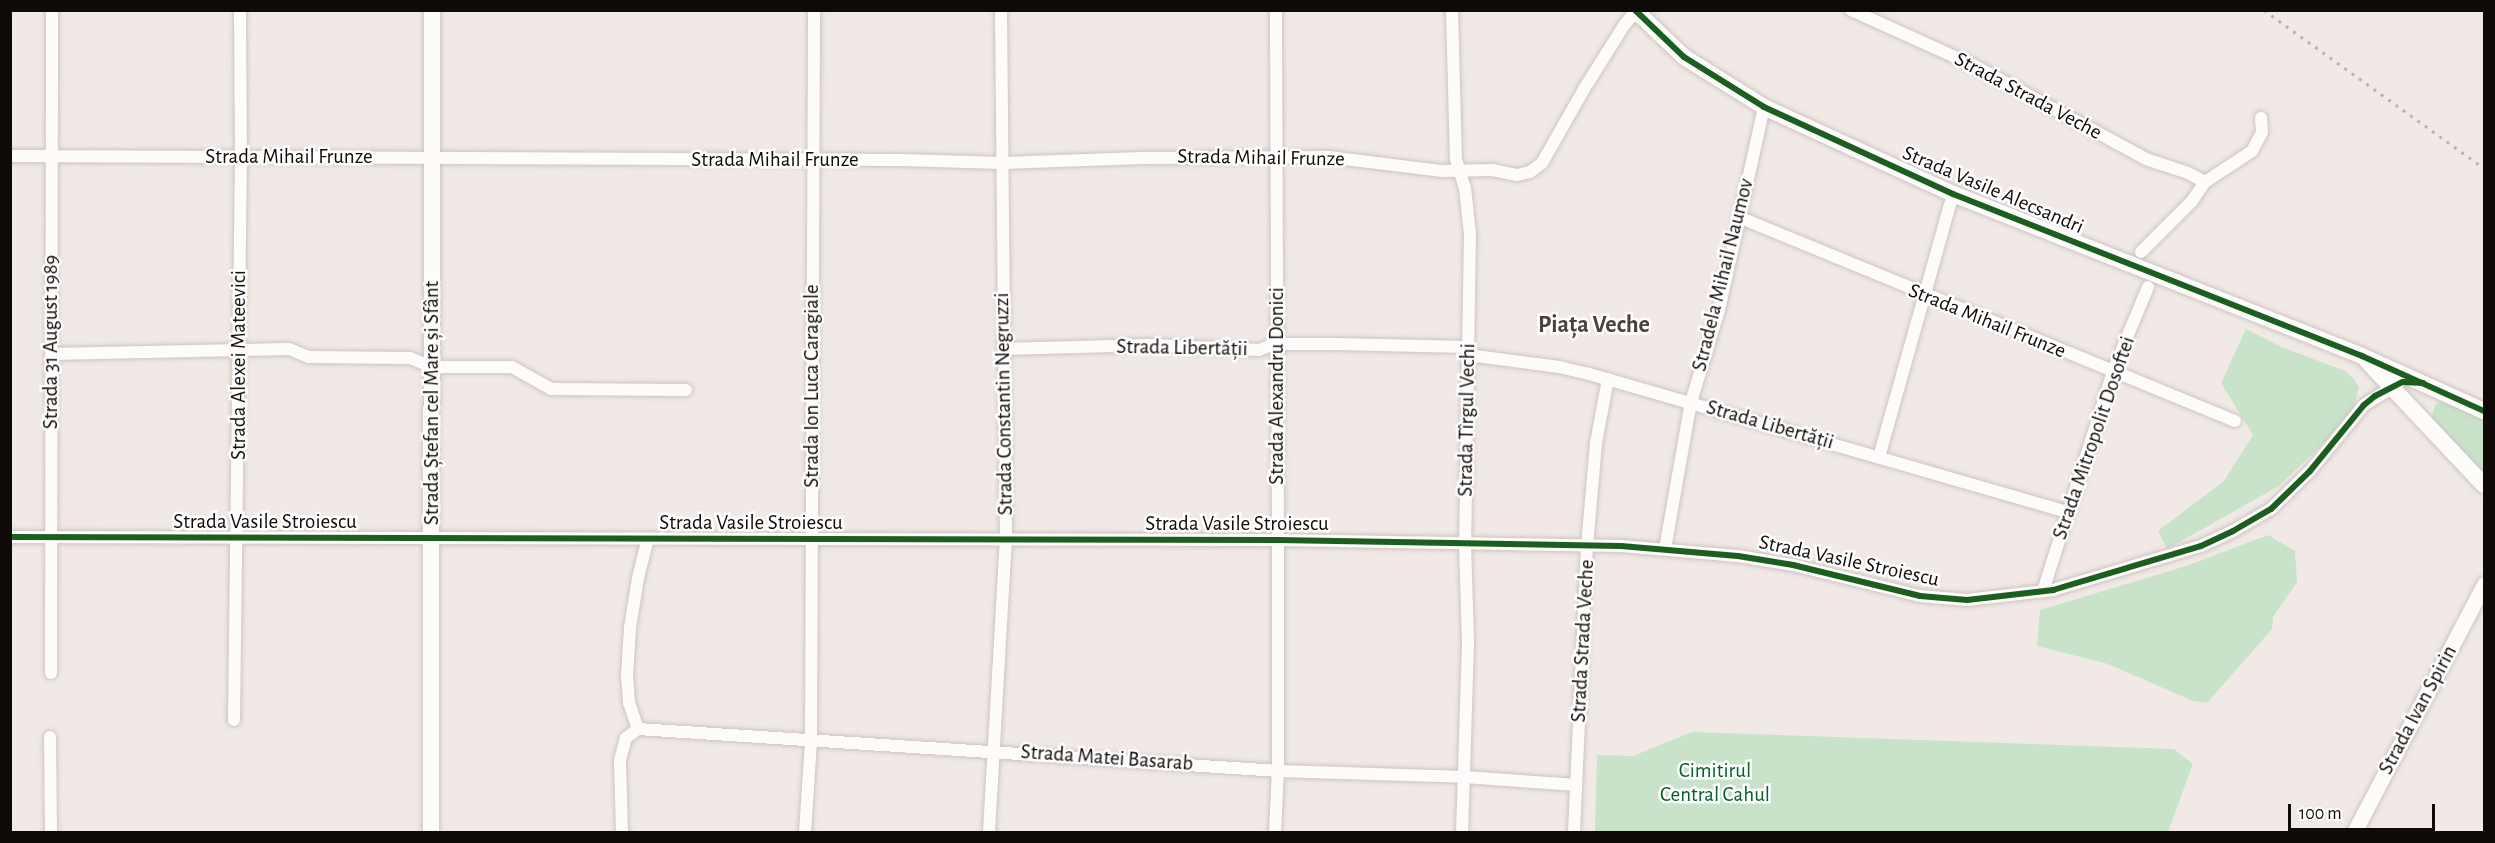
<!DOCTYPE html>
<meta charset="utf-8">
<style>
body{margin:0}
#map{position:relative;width:2495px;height:843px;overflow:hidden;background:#f1e9e5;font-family:"Alegreya Sans",sans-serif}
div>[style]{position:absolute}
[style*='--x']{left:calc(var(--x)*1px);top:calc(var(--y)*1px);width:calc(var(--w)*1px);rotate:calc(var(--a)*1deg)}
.green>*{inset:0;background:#c9e3ca}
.roads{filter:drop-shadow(0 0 2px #ccc5c2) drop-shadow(0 0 2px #ccc5c2)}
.minor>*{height:12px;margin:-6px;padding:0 6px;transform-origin:6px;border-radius:6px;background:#fdfcfb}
.tertiary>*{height:15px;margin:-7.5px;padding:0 7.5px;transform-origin:7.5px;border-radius:7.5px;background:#fdfcfb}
.secondary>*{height:16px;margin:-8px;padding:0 8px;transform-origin:8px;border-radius:8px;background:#fdfcfb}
.rail>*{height:3px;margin-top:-1.5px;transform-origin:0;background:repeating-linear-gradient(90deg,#b6b4b3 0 3px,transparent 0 9px)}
.cycleway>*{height:6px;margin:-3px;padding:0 3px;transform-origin:3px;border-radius:3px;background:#1b5e20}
span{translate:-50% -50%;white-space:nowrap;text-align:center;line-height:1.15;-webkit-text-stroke:5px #fff;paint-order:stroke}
.street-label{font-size:21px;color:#0f0a08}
.park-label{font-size:21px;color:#045e2a}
.quarter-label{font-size:24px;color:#4e413b;font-weight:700}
.frame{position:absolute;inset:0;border:12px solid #0f0a08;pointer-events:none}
.scale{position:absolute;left:2288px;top:804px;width:147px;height:27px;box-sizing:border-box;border:3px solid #0f0a08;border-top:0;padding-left:8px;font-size:18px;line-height:21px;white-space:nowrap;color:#0f0a08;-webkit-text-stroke:4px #fff;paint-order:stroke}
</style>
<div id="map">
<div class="green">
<i style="clip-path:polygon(2246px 329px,2282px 347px,2345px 371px,2353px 378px,2359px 387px,2354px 407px,2346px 421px,2279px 486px,2167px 549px,2158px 531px,2224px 481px,2253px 435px,2221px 383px)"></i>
<i style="clip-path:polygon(2442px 400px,2484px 420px,2484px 477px,2431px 420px,2435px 405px)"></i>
<i style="clip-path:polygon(2268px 535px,2295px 551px,2297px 582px,2273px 617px,2272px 629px,2207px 703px,2193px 701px,2108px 664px,2037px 646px,2040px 610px,2186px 566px)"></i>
<i style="clip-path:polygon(1692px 732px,2174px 749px,2193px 764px,2168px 832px,1595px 832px,1597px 755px,1633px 756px)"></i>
</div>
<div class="roads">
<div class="minor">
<i style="--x:1452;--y:10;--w:149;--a:88.5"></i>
<i style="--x:1456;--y:159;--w:30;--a:73"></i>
<i style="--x:1465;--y:188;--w:45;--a:83.7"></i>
<i style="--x:1470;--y:233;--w:312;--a:90.9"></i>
<i style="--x:1465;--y:545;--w:98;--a:88.2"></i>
<i style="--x:1468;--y:643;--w:189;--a:91.8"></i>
<i style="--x:1851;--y:10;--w:134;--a:24.3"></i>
<i style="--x:1973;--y:65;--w:197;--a:28.5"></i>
<i style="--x:2146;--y:159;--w:44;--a:18.4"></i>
<i style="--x:2188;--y:173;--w:19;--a:28"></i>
<i style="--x:10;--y:156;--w:891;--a:0.26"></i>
<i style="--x:901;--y:160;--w:100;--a:1.7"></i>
<i style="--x:1001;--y:163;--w:141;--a:-2"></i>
<i style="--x:1142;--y:158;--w:187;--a:-0.3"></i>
<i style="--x:1329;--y:157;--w:114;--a:7.1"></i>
<i style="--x:1442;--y:171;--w:50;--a:-1.1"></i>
<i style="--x:1492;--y:170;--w:25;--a:11"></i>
<i style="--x:1517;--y:175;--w:13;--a:-13"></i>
<i style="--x:1530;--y:172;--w:15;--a:-37"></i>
<i style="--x:1542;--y:163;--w:85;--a:-60.4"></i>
<i style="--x:1584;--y:89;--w:77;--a:-57.8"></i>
<i style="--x:1625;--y:24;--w:18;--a:-49"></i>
<i style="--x:1741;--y:218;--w:534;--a:22.34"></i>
<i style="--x:2141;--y:252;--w:72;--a:-45"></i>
<i style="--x:2192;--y:201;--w:23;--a:-56"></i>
<i style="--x:2205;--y:182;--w:56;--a:-33.4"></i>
<i style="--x:2252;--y:151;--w:21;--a:-62"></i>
<i style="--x:2262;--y:132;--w:14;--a:-94"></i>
<i style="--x:1003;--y:349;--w:147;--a:-1.6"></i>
<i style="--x:1150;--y:345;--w:109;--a:2.6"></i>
<i style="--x:1259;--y:350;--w:17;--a:-21"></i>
<i style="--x:1275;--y:344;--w:61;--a:0"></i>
<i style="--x:1336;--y:344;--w:132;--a:1.3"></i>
<i style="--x:51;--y:354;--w:238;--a:-1.2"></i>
<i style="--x:289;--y:349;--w:22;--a:22"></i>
<i style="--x:309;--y:357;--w:101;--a:0.6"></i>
<i style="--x:410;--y:358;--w:24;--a:22"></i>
<i style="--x:432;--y:367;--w:80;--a:0"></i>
<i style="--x:512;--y:367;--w:45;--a:29.4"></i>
<i style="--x:551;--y:389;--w:135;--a:0.4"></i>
<i style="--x:1468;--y:355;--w:92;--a:7.5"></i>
<i style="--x:1559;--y:367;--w:31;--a:13"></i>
<i style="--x:1589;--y:374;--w:498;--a:16.1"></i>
<i style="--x:1879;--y:457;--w:263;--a:-74.3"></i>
<i style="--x:10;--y:537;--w:1268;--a:0.14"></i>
<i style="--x:1278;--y:540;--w:343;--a:1"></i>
<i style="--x:1621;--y:546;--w:117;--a:4.9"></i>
<i style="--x:1738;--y:556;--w:56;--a:9.3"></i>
<i style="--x:1793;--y:565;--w:131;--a:13.7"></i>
<i style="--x:1920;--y:596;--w:47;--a:4.9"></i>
<i style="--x:1967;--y:600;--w:87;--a:-6.6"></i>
<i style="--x:2053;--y:590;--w:154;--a:-16.6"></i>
<i style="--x:2201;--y:546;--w:35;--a:-25"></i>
<i style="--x:2233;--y:531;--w:44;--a:-30.1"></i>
<i style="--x:2271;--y:509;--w:54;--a:-44.3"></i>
<i style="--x:2310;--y:471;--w:85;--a:-50.7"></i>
<i style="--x:2364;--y:405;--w:40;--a:-32"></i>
<i style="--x:1665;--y:549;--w:149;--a:-80"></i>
<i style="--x:1691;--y:402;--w:96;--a:-73.1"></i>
<i style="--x:1719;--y:310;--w:208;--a:-77.5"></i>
<i style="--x:2043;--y:591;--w:231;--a:-72.3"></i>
<i style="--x:2113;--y:371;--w:91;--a:-67.4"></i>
<i style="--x:51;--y:673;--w:663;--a:-89.91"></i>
<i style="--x:234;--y:720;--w:563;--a:-89.29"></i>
<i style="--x:241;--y:157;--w:147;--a:-90.4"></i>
<i style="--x:638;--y:729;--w:641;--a:3.75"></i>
<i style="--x:1278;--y:771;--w:187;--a:1.8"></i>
<i style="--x:1465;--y:777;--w:111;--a:4.1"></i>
<i style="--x:50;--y:737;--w:95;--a:89.4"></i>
<i style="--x:622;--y:832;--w:72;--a:-91.6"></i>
<i style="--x:620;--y:760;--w:23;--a:-75"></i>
<i style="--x:626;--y:738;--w:15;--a:-37"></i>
<i style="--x:638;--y:729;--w:28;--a:-109"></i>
<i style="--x:629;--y:703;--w:28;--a:-94"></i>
<i style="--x:627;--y:675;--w:47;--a:-86.3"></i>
<i style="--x:630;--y:628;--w:51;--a:-80.9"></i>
<i style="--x:638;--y:578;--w:41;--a:-76"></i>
<i style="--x:805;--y:832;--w:91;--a:-86.2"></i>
<i style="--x:811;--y:741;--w:731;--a:-89.76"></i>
<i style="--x:989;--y:832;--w:292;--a:-86.7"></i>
<i style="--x:1006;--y:540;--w:530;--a:-90.54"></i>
<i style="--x:1275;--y:832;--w:61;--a:-87.2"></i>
<i style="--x:1278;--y:771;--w:231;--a:-90"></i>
<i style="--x:1278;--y:540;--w:530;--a:-90.22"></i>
<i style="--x:1574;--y:832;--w:286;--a:-87.4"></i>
<i style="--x:1587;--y:546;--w:103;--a:-85"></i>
<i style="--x:1596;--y:443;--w:65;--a:-79.4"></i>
</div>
<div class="tertiary">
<i style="--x:2354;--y:832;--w:280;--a:-62.3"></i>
</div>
<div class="secondary">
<i style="--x:1635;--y:10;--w:68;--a:43.8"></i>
<i style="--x:1684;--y:57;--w:94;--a:32"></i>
<i style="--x:1764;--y:107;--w:208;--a:24.7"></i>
<i style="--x:1953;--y:194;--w:440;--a:21.6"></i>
<i style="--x:2362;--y:356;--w:134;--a:24.3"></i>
<i style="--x:2367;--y:361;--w:170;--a:46.7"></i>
<i style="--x:431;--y:832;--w:822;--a:-89.93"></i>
</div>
</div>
<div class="rail">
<i style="--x:2264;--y:10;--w:271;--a:35.7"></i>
</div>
<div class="cycleway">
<i style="--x:1635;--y:10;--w:68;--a:43.8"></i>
<i style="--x:1684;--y:57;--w:94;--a:32"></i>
<i style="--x:1764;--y:107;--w:208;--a:24.7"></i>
<i style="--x:1953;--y:194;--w:440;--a:21.6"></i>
<i style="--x:2362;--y:356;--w:134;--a:24.3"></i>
<i style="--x:10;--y:537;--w:1268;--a:0.14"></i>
<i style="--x:1278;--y:540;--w:343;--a:1"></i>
<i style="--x:1621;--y:546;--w:117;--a:4.9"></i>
<i style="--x:1738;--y:556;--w:56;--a:9.3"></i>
<i style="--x:1793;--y:565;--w:131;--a:13.7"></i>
<i style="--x:1920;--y:596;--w:47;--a:4.9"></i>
<i style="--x:1967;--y:600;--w:87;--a:-6.6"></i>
<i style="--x:2053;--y:590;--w:154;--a:-16.6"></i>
<i style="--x:2201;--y:546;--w:35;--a:-25"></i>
<i style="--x:2233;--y:531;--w:44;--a:-30.1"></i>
<i style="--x:2271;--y:509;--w:54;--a:-44.3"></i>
<i style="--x:2310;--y:471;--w:85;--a:-50.7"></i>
<i style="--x:2364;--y:405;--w:14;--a:-39"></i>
<i style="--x:2375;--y:396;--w:31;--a:-27"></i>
<i style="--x:2403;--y:382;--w:20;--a:3"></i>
</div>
<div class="street-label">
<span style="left:2028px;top:96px;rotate:28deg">Strada Strada Veche</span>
<span style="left:289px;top:157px">Strada Mihail Frunze</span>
<span style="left:1261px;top:158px;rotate:1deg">Strada Mihail Frunze</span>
<span style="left:775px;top:160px">Strada Mihail Frunze</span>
<span style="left:1993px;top:190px;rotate:23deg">Strada Vasile Alecsandri</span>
<span style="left:1723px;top:275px;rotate:-76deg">Stradela Mihail Naumov</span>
<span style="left:1987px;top:321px;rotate:22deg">Strada Mihail Frunze</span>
<span style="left:51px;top:342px;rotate:-90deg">Strada 31 August 1989</span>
<span style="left:1182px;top:348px;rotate:1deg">Strada Libertății</span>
<span style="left:239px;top:365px;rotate:-90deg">Strada Alexei Mateevici</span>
<span style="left:812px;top:386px;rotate:-90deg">Strada Ion Luca Caragiale</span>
<span style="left:1277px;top:386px;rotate:-90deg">Strada Alexandru Donici</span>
<span style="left:432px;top:403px;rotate:-90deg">Strada Ștefan cel Mare și Sfânt</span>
<span style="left:1004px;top:404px;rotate:-91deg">Strada Constantin Negruzzi</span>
<span style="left:1467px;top:420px;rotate:-89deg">Strada Tîrgul Vechi</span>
<span style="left:1770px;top:425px;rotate:16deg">Strada Libertății</span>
<span style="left:2094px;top:438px;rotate:-71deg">Strada Mitropolit Dosoftei</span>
<span style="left:265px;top:522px">Strada Vasile Stroiescu</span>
<span style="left:751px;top:523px">Strada Vasile Stroiescu</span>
<span style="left:1237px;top:524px">Strada Vasile Stroiescu</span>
<span style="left:1849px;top:561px;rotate:12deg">Strada Vasile Stroiescu</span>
<span style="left:1583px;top:641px;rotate:-87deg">Strada Strada Veche</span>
<span style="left:2418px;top:710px;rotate:-62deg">Strada Ivan Spirin</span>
<span style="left:1107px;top:758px;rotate:4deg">Strada Matei Basarab</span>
</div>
<div class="park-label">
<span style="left:1715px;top:783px">Cimitirul<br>Central Cahul</span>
</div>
<div class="quarter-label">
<span style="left:1594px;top:326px">Piața Veche</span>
</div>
<div class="frame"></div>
<div class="scale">100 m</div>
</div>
